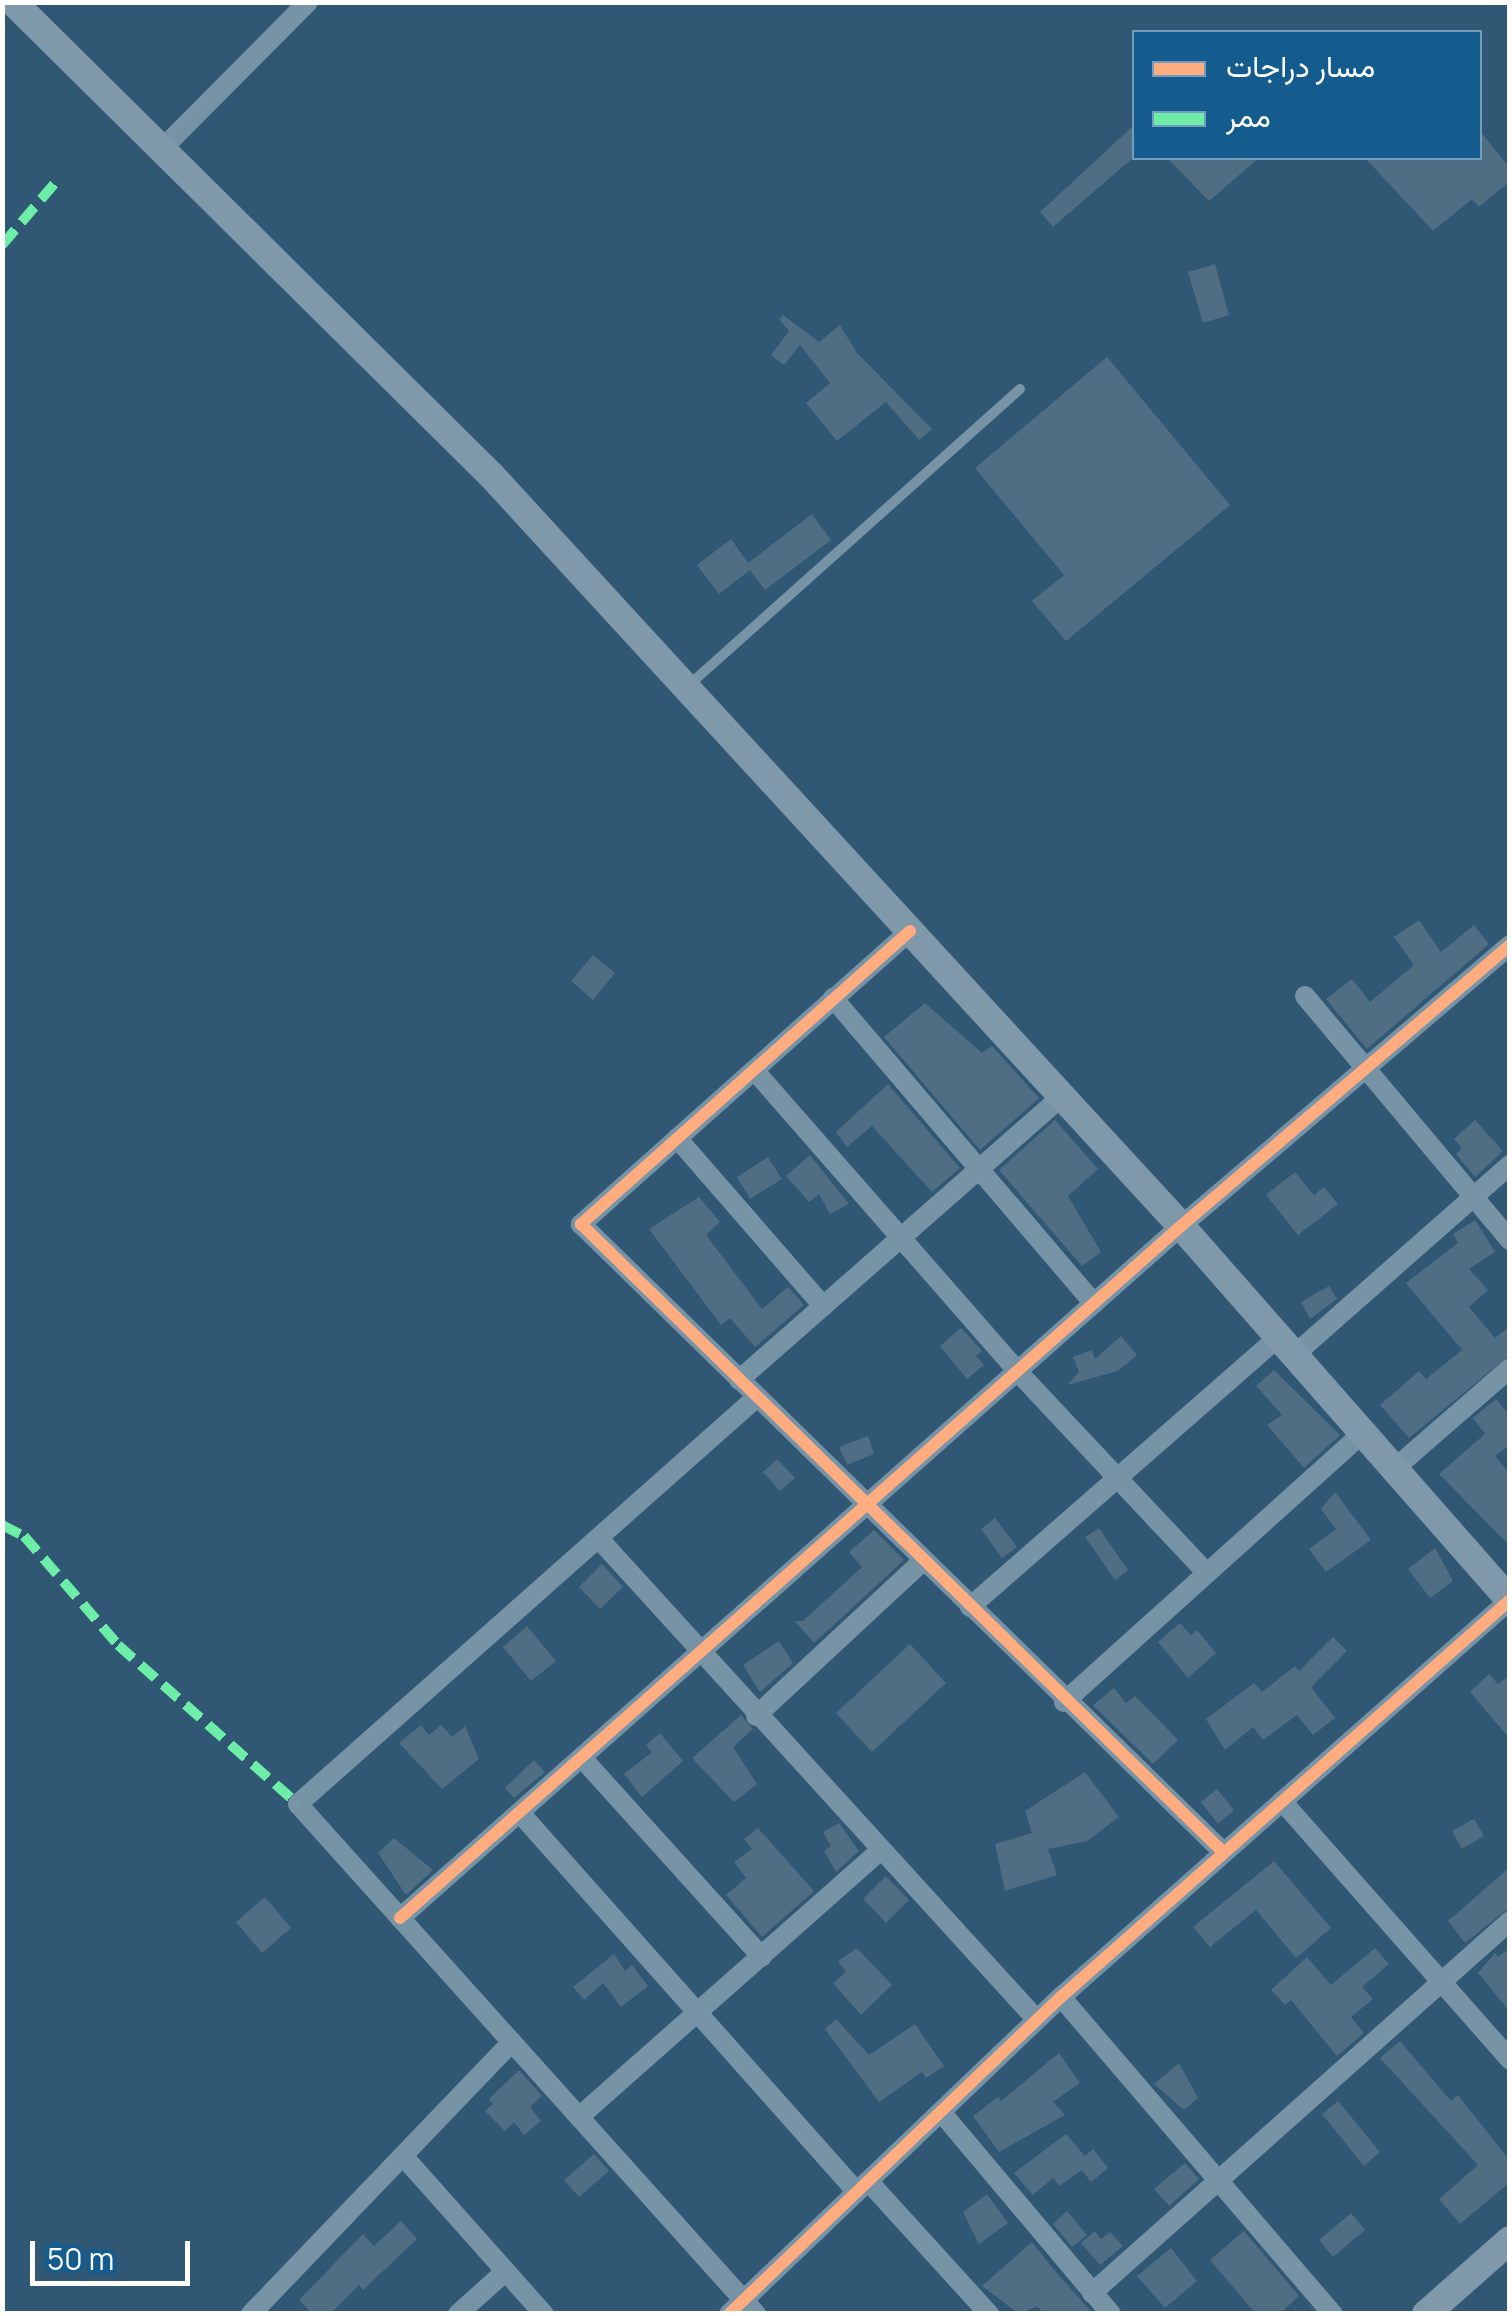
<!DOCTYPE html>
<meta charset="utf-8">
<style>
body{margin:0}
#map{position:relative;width:1512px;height:2316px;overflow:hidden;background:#305773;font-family:Manrope,Vazirmatn,sans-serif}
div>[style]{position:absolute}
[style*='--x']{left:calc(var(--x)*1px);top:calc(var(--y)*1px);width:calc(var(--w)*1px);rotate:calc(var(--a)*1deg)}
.building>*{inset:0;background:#4f6e84}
.lane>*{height:10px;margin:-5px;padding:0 5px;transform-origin:5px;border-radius:5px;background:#7793a6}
.street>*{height:20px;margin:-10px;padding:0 10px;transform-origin:10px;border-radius:10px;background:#7793a6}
.secondary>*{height:28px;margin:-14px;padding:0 14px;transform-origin:14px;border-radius:14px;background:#7f98aa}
.quiet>*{height:10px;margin-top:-5px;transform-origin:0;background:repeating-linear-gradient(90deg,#6deda7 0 20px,transparent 0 30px)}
.cycleway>*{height:12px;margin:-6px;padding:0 6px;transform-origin:6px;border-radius:6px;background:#ffac80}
span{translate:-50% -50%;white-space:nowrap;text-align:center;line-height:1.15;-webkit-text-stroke:10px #155c8e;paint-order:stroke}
.frame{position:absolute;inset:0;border:5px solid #fff;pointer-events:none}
.legend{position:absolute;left:1132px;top:30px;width:350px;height:130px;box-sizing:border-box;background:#155c8e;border:2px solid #739dbb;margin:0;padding:12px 18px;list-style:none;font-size:30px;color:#fff}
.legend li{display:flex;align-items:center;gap:20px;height:50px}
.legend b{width:50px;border:2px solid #739dbb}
.scale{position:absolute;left:30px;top:2241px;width:160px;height:45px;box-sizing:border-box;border:5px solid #fff;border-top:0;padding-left:12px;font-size:30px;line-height:35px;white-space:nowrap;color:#fff;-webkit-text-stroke:8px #155c8e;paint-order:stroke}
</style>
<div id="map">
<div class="building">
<i style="clip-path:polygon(1134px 125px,1134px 157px,1053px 227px,1040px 212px)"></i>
<i style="clip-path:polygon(1480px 131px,1510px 168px,1510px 181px,1479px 207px,1472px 199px,1433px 231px,1365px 158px,1480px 158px)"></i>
<i style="clip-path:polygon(1167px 158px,1259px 158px,1209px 201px)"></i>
<i style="clip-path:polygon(1215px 264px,1229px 315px,1203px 323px,1188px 272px)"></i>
<i style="clip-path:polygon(783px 315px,819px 342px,840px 325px,857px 353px,932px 429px,919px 440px,886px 402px,837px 441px,806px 403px,830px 383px,800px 345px,784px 365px,771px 355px,789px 331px,779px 319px)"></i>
<i style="clip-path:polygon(1107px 357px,1230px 505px,1066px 641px,1032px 601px,1064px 575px,975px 468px)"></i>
<i style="clip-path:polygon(812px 514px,831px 540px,765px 590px,750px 570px,719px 594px,697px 565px,731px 539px,748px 563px)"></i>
<i style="clip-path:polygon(1419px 920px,1441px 952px,1474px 925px,1489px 944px,1367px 1049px,1326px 999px,1352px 979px,1370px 1002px,1414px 965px,1394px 937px)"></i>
<i style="clip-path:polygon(593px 955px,615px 973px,593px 1000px,571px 981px)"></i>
<i style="clip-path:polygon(925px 1003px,982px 1053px,992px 1046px,1039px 1098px,980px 1150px,884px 1037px)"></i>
<i style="clip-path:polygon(888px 1084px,960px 1168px,932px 1192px,872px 1126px,847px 1147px,836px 1132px)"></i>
<i style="clip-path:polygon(1055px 1120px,1098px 1169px,1068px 1196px,1101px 1252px,1082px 1266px,999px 1170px)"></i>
<i style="clip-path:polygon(1475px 1120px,1503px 1151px,1475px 1177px,1456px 1154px,1462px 1148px,1454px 1139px)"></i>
<i style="clip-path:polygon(810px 1155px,849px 1204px,830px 1214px,819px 1194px,809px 1202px,786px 1176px)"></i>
<i style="clip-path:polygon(768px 1157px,782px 1179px,750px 1199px,737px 1177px)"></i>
<i style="clip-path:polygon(1295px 1172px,1314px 1195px,1324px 1187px,1338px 1204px,1298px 1235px,1266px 1195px)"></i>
<i style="clip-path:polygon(699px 1197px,720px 1222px,706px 1235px,762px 1309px,788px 1287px,804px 1305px,755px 1347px,730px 1318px,721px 1325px,649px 1229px)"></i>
<i style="clip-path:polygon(1475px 1220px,1495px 1252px,1469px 1269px,1488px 1290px,1469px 1307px,1495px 1338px,1510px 1326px,1510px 1355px,1409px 1438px,1380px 1405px,1419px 1371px,1426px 1379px,1462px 1350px,1406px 1283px,1458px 1243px,1453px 1234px)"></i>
<i style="clip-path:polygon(1329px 1286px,1337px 1299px,1310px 1319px,1301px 1302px)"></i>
<i style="clip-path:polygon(961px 1328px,982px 1351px,976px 1356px,984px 1365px,967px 1379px,940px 1346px)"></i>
<i style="clip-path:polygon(1121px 1336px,1137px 1355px,1118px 1371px,1067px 1385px,1079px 1372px,1073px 1357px,1092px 1350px,1095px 1359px)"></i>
<i style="clip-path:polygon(1274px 1370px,1340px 1435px,1304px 1468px,1267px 1425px,1282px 1415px,1256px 1386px)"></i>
<i style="clip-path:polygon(1496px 1399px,1510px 1416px,1510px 1445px,1495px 1456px,1510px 1474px,1510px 1546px,1439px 1474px,1485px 1434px,1473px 1418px)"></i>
<i style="clip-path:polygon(868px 1436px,874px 1454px,847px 1465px,839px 1447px)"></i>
<i style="clip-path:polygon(777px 1459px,795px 1478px,780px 1491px,763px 1472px)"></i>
<i style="clip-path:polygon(1335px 1492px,1371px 1540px,1326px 1572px,1309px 1549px,1336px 1529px,1321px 1509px)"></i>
<i style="clip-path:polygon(995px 1518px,1017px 1547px,1002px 1558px,981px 1529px)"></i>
<i style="clip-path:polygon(1099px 1528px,1128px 1570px,1115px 1580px,1085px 1537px)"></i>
<i style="clip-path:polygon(874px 1530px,904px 1560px,814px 1643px,795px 1621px,803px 1621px,862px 1567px,849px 1552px)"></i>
<i style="clip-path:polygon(1435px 1548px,1453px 1581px,1430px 1598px,1408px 1569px)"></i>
<i style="clip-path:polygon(602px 1564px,623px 1587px,600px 1609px,579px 1587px)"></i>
<i style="clip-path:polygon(1180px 1623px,1191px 1635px,1197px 1630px,1216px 1653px,1188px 1678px,1158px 1642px)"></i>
<i style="clip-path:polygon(527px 1626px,556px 1661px,531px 1681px,503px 1647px)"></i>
<i style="clip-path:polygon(1333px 1637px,1347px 1651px,1311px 1687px,1335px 1718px,1313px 1735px,1297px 1715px,1263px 1740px,1253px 1727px,1225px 1750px,1206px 1719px,1254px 1683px,1262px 1692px,1295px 1666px,1299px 1671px)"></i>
<i style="clip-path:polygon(779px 1641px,793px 1663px,760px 1692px,743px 1665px)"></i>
<i style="clip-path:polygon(910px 1644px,946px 1683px,872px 1752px,836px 1713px)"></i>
<i style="clip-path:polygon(1489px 1674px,1498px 1684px,1510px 1675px,1510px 1739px,1470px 1692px)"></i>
<i style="clip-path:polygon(1114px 1688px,1126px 1703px,1135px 1696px,1178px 1740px,1153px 1764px,1093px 1705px)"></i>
<i style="clip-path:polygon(741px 1715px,753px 1729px,733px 1747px,757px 1784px,734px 1802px,692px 1758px)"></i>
<i style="clip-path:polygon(421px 1725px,429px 1735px,441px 1725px,452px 1737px,465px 1726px,479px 1759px,442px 1789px,399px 1743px)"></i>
<i style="clip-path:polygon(660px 1733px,683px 1761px,642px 1797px,624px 1774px,652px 1752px,646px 1745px)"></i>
<i style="clip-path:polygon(534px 1760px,545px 1772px,514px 1798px,505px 1788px)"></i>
<i style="clip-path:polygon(1085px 1772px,1119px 1817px,1087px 1841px,1048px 1849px,1057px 1875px,1005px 1891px,995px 1844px,1032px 1833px,1025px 1811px)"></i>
<i style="clip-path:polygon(1217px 1789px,1234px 1810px,1218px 1824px,1201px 1802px)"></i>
<i style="clip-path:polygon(1474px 1819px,1484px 1836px,1462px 1849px,1452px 1831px)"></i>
<i style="clip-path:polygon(839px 1823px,859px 1851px,836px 1872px,824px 1851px,831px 1846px,823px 1832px)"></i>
<i style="clip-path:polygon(758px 1828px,814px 1891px,762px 1937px,726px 1895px,746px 1878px,734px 1862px,752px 1849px,744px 1839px)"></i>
<i style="clip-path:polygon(394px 1838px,433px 1870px,406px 1895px,378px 1853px)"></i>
<i style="clip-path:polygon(1274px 1861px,1331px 1928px,1296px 1958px,1256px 1910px,1210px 1947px,1193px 1927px)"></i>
<i style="clip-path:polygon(1510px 1867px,1510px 1907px,1465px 1943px,1448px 1921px)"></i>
<i style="clip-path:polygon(886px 1876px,909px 1900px,886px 1923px,863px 1899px)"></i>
<i style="clip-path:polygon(265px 1897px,291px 1928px,262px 1953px,236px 1922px)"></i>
<i style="clip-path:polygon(857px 1948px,892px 1985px,861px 2015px,833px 1983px,846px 1972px,838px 1961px)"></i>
<i style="clip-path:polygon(1375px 1948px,1389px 1964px,1362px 1987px,1373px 1999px,1351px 2017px,1364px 2033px,1337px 2056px,1291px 2000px,1285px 2005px,1271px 1990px,1307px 1957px,1331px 1985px)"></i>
<i style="clip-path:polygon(1510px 1948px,1510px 2012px,1478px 1973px,1495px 1953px,1498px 1957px)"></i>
<i style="clip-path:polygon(614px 1954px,625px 1971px,632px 1965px,648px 1986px,621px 2007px,603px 1983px,584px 2000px,573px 1987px)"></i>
<i style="clip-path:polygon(836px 2019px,869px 2055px,915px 2024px,944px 2066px,926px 2078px,922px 2072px,879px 2102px,825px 2029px)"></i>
<i style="clip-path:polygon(1400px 2041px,1451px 2101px,1458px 2095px,1510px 2161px,1510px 2182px,1460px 2224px,1439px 2199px,1478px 2165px,1380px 2058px)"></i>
<i style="clip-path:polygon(1059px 2053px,1080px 2083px,1053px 2102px,1065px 2115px,999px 2152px,973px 2116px,998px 2097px,1001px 2101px)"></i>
<i style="clip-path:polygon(1179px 2063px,1198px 2098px,1184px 2110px,1154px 2084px)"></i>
<i style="clip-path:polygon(519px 2070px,542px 2096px,530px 2107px,541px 2121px,524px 2135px,514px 2122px,505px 2131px,485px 2111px,493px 2104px,489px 2099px)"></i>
<i style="clip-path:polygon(1338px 2101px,1380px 2152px,1364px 2166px,1322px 2114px)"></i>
<i style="clip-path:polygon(1066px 2134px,1085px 2156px,1093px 2149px,1108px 2168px,1091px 2182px,1082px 2170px,1059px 2186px,1053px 2178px,1033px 2195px,1014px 2173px)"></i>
<i style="clip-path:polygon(594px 2154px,609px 2171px,579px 2197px,564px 2180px)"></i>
<i style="clip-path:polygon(1185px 2163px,1199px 2179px,1169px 2206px,1154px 2189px)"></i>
<i style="clip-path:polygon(987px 2194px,1008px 2223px,979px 2244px,963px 2212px)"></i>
<i style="clip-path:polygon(1067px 2211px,1087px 2235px,1072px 2247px,1053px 2224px)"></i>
<i style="clip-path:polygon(1351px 2213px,1365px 2230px,1333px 2257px,1319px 2240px)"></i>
<i style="clip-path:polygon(401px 2221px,417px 2239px,363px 2290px,359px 2285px,330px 2314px,312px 2314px,299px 2300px,363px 2234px,374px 2246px)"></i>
<i style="clip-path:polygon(1095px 2231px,1101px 2239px,1110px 2232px,1123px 2246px,1100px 2265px,1081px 2243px)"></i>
<i style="clip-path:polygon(1244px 2231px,1299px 2296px,1279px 2314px,1256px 2314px,1210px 2260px)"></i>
<i style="clip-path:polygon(1032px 2242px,1050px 2265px,1093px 2314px,1044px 2314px,1037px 2306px,1019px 2314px,982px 2286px)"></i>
<i style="clip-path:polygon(1171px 2248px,1197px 2281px,1165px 2308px,1137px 2276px)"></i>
</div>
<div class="lane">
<i style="--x:689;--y:685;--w:444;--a:-41.8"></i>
</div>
<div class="street">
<i style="--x:162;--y:149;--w:207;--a:-45.2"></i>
<i style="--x:910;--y:931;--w:441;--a:138.3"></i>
<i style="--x:581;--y:1224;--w:899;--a:44.37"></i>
<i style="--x:1305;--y:996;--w:319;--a:50"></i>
<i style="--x:833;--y:998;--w:402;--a:49.5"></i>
<i style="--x:754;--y:1070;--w:401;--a:48.8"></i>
<i style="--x:1018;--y:1372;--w:274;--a:46.8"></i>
<i style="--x:677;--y:1138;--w:223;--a:49"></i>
<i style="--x:1293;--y:1356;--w:289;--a:-41.4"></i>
<i style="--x:739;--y:1380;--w:430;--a:-41.3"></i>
<i style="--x:1394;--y:1469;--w:154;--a:-41"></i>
<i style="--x:600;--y:1540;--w:649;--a:47.68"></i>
<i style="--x:970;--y:1607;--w:410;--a:-41.2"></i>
<i style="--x:1064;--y:1702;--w:402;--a:-42"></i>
<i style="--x:756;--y:1716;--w:229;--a:-42.9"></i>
<i style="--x:582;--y:1758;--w:268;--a:47.9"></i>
<i style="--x:1282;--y:1801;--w:345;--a:48.6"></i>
<i style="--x:520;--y:1813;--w:507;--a:48.36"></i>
<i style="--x:400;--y:1918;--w:1043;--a:-41.54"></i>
<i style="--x:1181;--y:1226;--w:433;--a:-40.5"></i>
<i style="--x:1061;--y:1997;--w:418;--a:49.4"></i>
<i style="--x:941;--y:2112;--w:264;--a:49.9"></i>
<i style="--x:579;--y:2117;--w:402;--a:-41.5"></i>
<i style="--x:403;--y:2156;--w:212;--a:48.3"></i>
<i style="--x:868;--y:2181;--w:180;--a:47.7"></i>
<i style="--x:1092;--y:2293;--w:560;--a:-41.67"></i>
<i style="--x:251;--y:2314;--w:377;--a:-46.2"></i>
<i style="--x:458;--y:2314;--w:64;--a:-41.9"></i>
<i style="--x:729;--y:2314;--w:459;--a:-43.7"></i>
<i style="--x:1061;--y:1997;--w:599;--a:-41.48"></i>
<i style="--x:756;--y:2314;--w:685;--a:-131.93"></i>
<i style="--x:298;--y:1804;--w:613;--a:-41.56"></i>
</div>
<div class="secondary">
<i style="--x:13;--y:2;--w:672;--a:44.7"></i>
<i style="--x:491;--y:475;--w:1020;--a:47.42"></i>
<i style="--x:1181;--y:1226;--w:498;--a:48.7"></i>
<i style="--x:1426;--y:2314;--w:112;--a:-41.4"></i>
</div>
<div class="quiet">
<i style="--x:2;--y:245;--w:82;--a:-49.5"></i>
<i style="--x:2;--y:1525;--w:25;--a:27"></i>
<i style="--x:24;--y:1536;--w:144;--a:49.2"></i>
<i style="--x:118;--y:1645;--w:240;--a:41.5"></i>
</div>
<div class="cycleway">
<i style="--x:910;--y:931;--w:441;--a:138.3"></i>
<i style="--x:581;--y:1224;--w:899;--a:44.37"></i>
<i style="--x:400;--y:1918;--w:1043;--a:-41.54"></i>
<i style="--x:1181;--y:1226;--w:433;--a:-40.5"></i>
<i style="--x:729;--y:2314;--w:459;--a:-43.7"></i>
<i style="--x:1061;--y:1997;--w:599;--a:-41.48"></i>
</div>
<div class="frame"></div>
<ul class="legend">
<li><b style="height:12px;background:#ffac80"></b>مسار دراجات</li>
<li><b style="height:12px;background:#6deda7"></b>ممر</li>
</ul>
<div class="scale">50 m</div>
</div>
